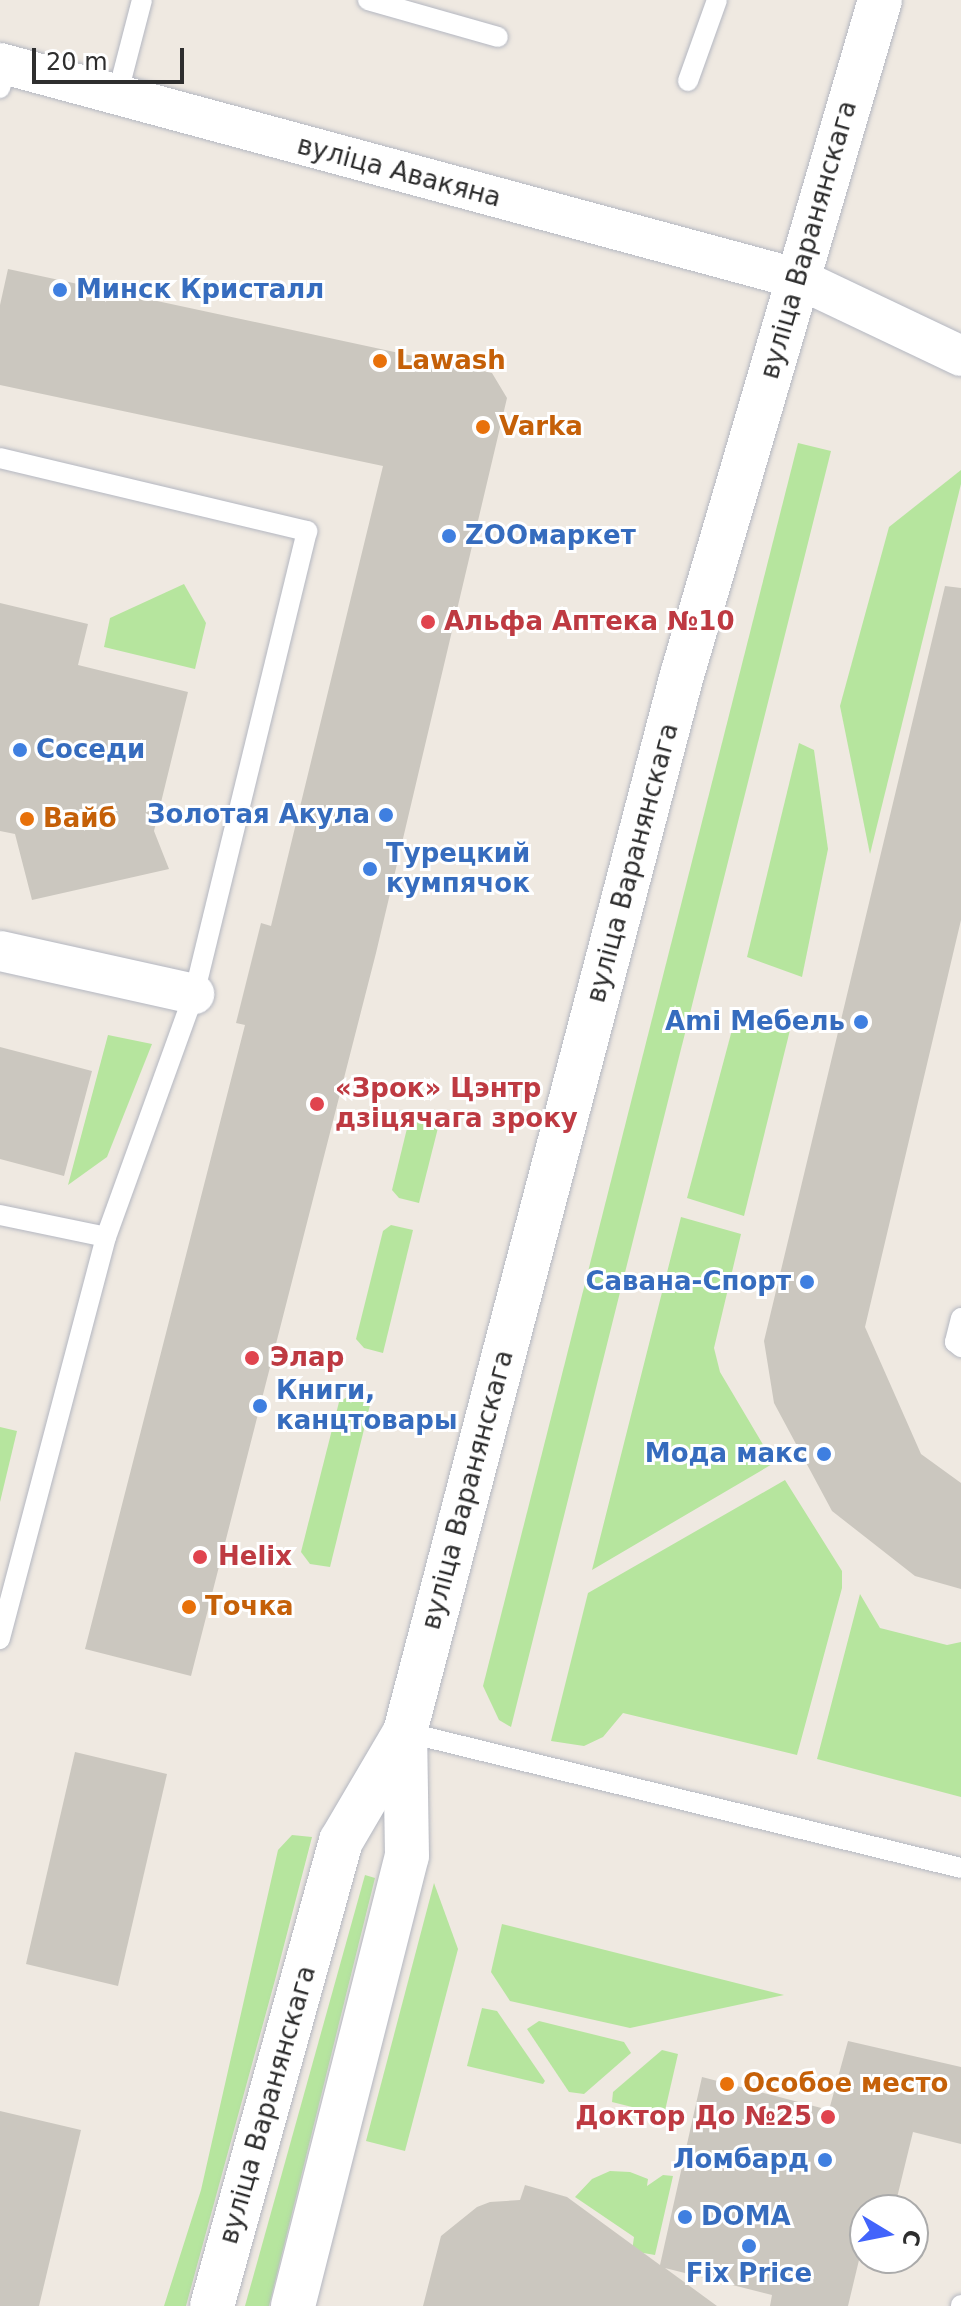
<!DOCTYPE html>
<meta charset="utf-8">
<style>
body{margin:0}
#map{position:relative;width:961px;height:2306px;overflow:hidden;background:#efe9e1;font-family:"DejaVu Sans",sans-serif}
div>[style]{position:absolute}
[style*='--x']{left:calc(var(--x)*1px);top:calc(var(--y)*1px);width:calc(var(--w)*1px);rotate:calc(var(--a)*1deg)}
.green>*{inset:0;background:#b6e59e}
.building>*{inset:0;background:#cbc7bf}
.roads{filter:drop-shadow(0 0 2px #b4b7c1) drop-shadow(0 0 2px #b4b7c1)}
.service>*{height:20px;margin:-10px;padding:0 10px;transform-origin:10px;border-radius:10px;background:#fff}
.minor>*{height:40px;margin:-20px;padding:0 20px;transform-origin:20px;border-radius:20px;background:#fff}
.secondary>*{height:44px;margin:-22px;padding:0 22px;transform-origin:22px;border-radius:22px;background:#fff}
.dots>*{width:22px;height:22px;translate:-50% -50%;box-sizing:border-box;border:4px solid #fff;border-radius:50%}
span{translate:-50% -50%;white-space:nowrap;text-align:center;line-height:1.15;-webkit-text-stroke:6px #fff;paint-order:stroke}
.street-label{font-size:26px;color:#2e2e2e}
.shop-label{font-size:26px;color:#366cbe;font-weight:700}
.left{translate:0 -50%;text-align:left}
.right{translate:-100% -50%;text-align:right}
.food-label{font-size:26px;color:#c56008;font-weight:700}
.health-label{font-size:26px;color:#be3a42;font-weight:700}
.north{position:absolute;left:849px;top:2194px;width:80px;height:80px;box-sizing:border-box;background:#fff;border:2px solid #ababab;border-radius:50%;rotate:100deg;font-size:22px;font-weight:700;line-height:32px;text-align:center;color:#2e2e2e}
.north::after{content:'';display:block;margin:auto;width:28px;height:36px;background:#4264fb;clip-path:polygon(50% 0,100% 100%,50% 72%,0 100%)}
.scale{position:absolute;left:32px;top:48px;width:152px;height:36px;box-sizing:border-box;border:4px solid #2e2e2e;border-top:0;padding-left:10px;font-size:24px;line-height:28px;white-space:nowrap;color:#2e2e2e;-webkit-text-stroke:6px #fff;paint-order:stroke}
</style>
<div id="map">
<div class="green">
<i style="clip-path:polygon(798px 443px,831px 451px,511px 1727px,499px 1720px,483px 1686px)"></i>
<i style="clip-path:polygon(961px 470px,961px 484px,870px 854px,840px 706px,889px 527px)"></i>
<i style="clip-path:polygon(184px 584px,206px 623px,195px 669px,104px 647px,110px 618px)"></i>
<i style="clip-path:polygon(799px 743px,814px 750px,828px 849px,802px 977px,747px 957px)"></i>
<i style="clip-path:polygon(736px 1015px,791px 1026px,744px 1216px,687px 1198px)"></i>
<i style="clip-path:polygon(108px 1035px,152px 1044px,107px 1157px,68px 1185px)"></i>
<i style="clip-path:polygon(418px 1111px,441px 1116px,419px 1203px,399px 1198px,392px 1190px,410px 1116px)"></i>
<i style="clip-path:polygon(681px 1217px,741px 1234px,714px 1348px,720px 1372px,774px 1463px,592px 1570px)"></i>
<i style="clip-path:polygon(391px 1225px,413px 1230px,383px 1353px,364px 1348px,356px 1339px,383px 1231px)"></i>
<i style="clip-path:polygon(349px 1396px,371px 1401px,330px 1567px,310px 1564px,301px 1552px,339px 1402px)"></i>
<i style="clip-path:polygon(0 1427px,17px 1431px,0 1502px)"></i>
<i style="clip-path:polygon(785px 1480px,842px 1571px,842px 1588px,797px 1755px,623px 1713px,603px 1737px,584px 1746px,551px 1741px,588px 1593px)"></i>
<i style="clip-path:polygon(860px 1594px,880px 1628px,947px 1645px,961px 1642px,961px 1797px,817px 1759px)"></i>
<i style="clip-path:polygon(292px 1835px,312px 1837px,275px 1980px,186px 2306px,164px 2306px,201px 2190px,278px 1850px)"></i>
<i style="clip-path:polygon(365px 1875px,375px 1878px,269px 2306px,245px 2306px)"></i>
<i style="clip-path:polygon(434px 1883px,458px 1949px,405px 2151px,366px 2141px)"></i>
<i style="clip-path:polygon(502px 1924px,784px 1995px,630px 2028px,510px 2001px,491px 1972px)"></i>
<i style="clip-path:polygon(482px 2008px,497px 2011px,545px 2081px,543px 2084px,467px 2066px)"></i>
<i style="clip-path:polygon(539px 2021px,624px 2042px,631px 2053px,584px 2094px,569px 2092px,527px 2029px)"></i>
<i style="clip-path:polygon(662px 2050px,678px 2054px,664px 2115px,612px 2102px,613px 2092px)"></i>
<i style="clip-path:polygon(610px 2171px,630px 2172px,648px 2179px,647px 2186px,663px 2175px,673px 2176px,655px 2255px,632px 2251px,634px 2237px,575px 2197px,592px 2179px)"></i>
</div>
<div class="building">
<i style="clip-path:polygon(8px 269px,492px 373px,507px 398px,376px 953px,191px 1676px,85px 1649px,245px 1025px,236px 1023px,261px 923px,271px 926px,383px 466px,0 385px,0 305px)"></i>
<i style="clip-path:polygon(945px 586px,961px 588px,961px 920px,865px 1327px,921px 1454px,961px 1483px,961px 1589px,915px 1576px,832px 1511px,774px 1403px,764px 1341px)"></i>
<i style="clip-path:polygon(0 603px,88px 624px,78px 665px,188px 692px,154px 831px,169px 869px,32px 900px,15px 834px,0 831px)"></i>
<i style="clip-path:polygon(0 1047px,92px 1071px,64px 1176px,0 1159px)"></i>
<i style="clip-path:polygon(75px 1752px,167px 1774px,118px 1986px,26px 1964px)"></i>
<i style="clip-path:polygon(848px 2041px,961px 2067px,961px 2144px,913px 2132px,894px 2210px,865px 2210px,865px 2235px,848px 2306px,770px 2306px,772px 2295px,665px 2268px,717px 2306px,423px 2306px,441px 2236px,477px 2207px,490px 2202px,520px 2200px,525px 2185px,567px 2197px,660px 2265px,702px 2077px,829px 2110px)"></i>
<i style="clip-path:polygon(0 2111px,81px 2130px,39px 2306px,0 2306px)"></i>
</div>
<div class="roads">
<div class="service">
<i style="--x:368;--y:0;--w:135;--a:15.9"></i>
<i style="--x:688;--y:81;--w:86;--a:-70.3"></i>
<i style="--x:0;--y:88;--w:24;--a:-75"></i>
<i style="--x:117;--y:96;--w:99;--a:-75.4"></i>
<i style="--x:0;--y:458;--w:316;--a:13.4"></i>
<i style="--x:307;--y:531;--w:477;--a:103.7"></i>
<i style="--x:194;--y:994;--w:258;--a:109.9"></i>
<i style="--x:106;--y:1237;--w:416;--a:104.8"></i>
<i style="--x:0;--y:1215;--w:108;--a:11.7"></i>
<i style="--x:961;--y:1318;--w:25;--a:104"></i>
<i style="--x:955;--y:1342;--w:8;--a:40"></i>
<i style="--x:405;--y:1732;--w:572;--a:13.74"></i>
<i style="--x:961;--y:2306;--w:1;--a:-90"></i>
</div>
<div class="minor">
<i style="--x:0;--y:63;--w:828;--a:15.13"></i>
<i style="--x:799;--y:279;--w:179;--a:25.4"></i>
<i style="--x:0;--y:951;--w:199;--a:12.5"></i>
</div>
<div class="secondary">
<i style="--x:212;--y:2306;--w:483;--a:-74.5"></i>
<i style="--x:341;--y:1841;--w:126;--a:-59.6"></i>
<i style="--x:405;--y:1732;--w:1093;--a:-75.32"></i>
<i style="--x:682;--y:675;--w:703;--a:-73.65"></i>
<i style="--x:293;--y:2306;--w:464;--a:-75.8"></i>
<i style="--x:407;--y:1856;--w:124;--a:-90.9"></i>
</div>
</div>
<div class="dots">
<i style="left:60px;top:290px;background:#3f7fe0"></i>
<i style="left:380px;top:361px;background:#e8710a"></i>
<i style="left:483px;top:427px;background:#e8710a"></i>
<i style="left:449px;top:536px;background:#3f7fe0"></i>
<i style="left:428px;top:622px;background:#e0444e"></i>
<i style="left:20px;top:750px;background:#3f7fe0"></i>
<i style="left:386px;top:815px;background:#3f7fe0"></i>
<i style="left:27px;top:819px;background:#e8710a"></i>
<i style="left:370px;top:869px;background:#3f7fe0"></i>
<i style="left:861px;top:1022px;background:#3f7fe0"></i>
<i style="left:317px;top:1104px;background:#e0444e"></i>
<i style="left:807px;top:1282px;background:#3f7fe0"></i>
<i style="left:252px;top:1358px;background:#e0444e"></i>
<i style="left:260px;top:1406px;background:#3f7fe0"></i>
<i style="left:824px;top:1454px;background:#3f7fe0"></i>
<i style="left:200px;top:1557px;background:#e0444e"></i>
<i style="left:189px;top:1607px;background:#e8710a"></i>
<i style="left:727px;top:2084px;background:#e8710a"></i>
<i style="left:828px;top:2117px;background:#e0444e"></i>
<i style="left:825px;top:2160px;background:#3f7fe0"></i>
<i style="left:685px;top:2217px;background:#3f7fe0"></i>
<i style="left:749px;top:2246px;background:#3f7fe0"></i>
</div>
<div class="street-label">
<span style="left:399px;top:172px;rotate:15deg">вуліца Авакяна</span>
<span style="left:809px;top:240px;rotate:-74deg">вуліца Варанянскага</span>
<span style="left:633px;top:863px;rotate:-75deg">вуліца Варанянскага</span>
<span style="left:468px;top:1490px;rotate:-75deg">вуліца Варанянскага</span>
<span style="left:268px;top:2105px;rotate:-74deg">вуліца Варанянскага</span>
</div>
<div class="shop-label">
<span class="left" style="left:76px;top:290px">Минск Кристалл</span>
<span class="left" style="left:465px;top:536px">ZOOмаркет</span>
<span class="left" style="left:36px;top:750px">Соседи</span>
<span class="right" style="left:370px;top:815px">Золотая Акула</span>
<span class="left" style="left:386px;top:869px">Турецкий<br>кумпячок</span>
<span class="right" style="left:845px;top:1022px">Ami Мебель</span>
<span class="right" style="left:791px;top:1282px">Савана-Спорт</span>
<span class="left" style="left:276px;top:1406px">Книги,<br>канцтовары</span>
<span class="right" style="left:808px;top:1454px">Мода макс</span>
<span class="right" style="left:809px;top:2160px">Ломбард</span>
<span class="left" style="left:701px;top:2217px">DOMA</span>
<span style="left:749px;top:2274px">Fix Price</span>
</div>
<div class="food-label">
<span class="left" style="left:396px;top:361px">Lawash</span>
<span class="left" style="left:499px;top:427px">Varka</span>
<span class="left" style="left:43px;top:819px">Вайб</span>
<span class="left" style="left:205px;top:1607px">Точка</span>
<span class="left" style="left:743px;top:2084px">Особое место</span>
</div>
<div class="health-label">
<span class="left" style="left:444px;top:622px">Альфа Аптека №10</span>
<span class="left" style="left:335px;top:1104px">«Зрок» Цэнтр<br>дзіцячага зроку</span>
<span class="left" style="left:270px;top:1358px">Элар</span>
<span class="left" style="left:218px;top:1557px">Helix</span>
<span class="right" style="left:812px;top:2117px">Доктор До №25</span>
</div>
<div class="north">С</div>
<div class="scale">20 m</div>
</div>
